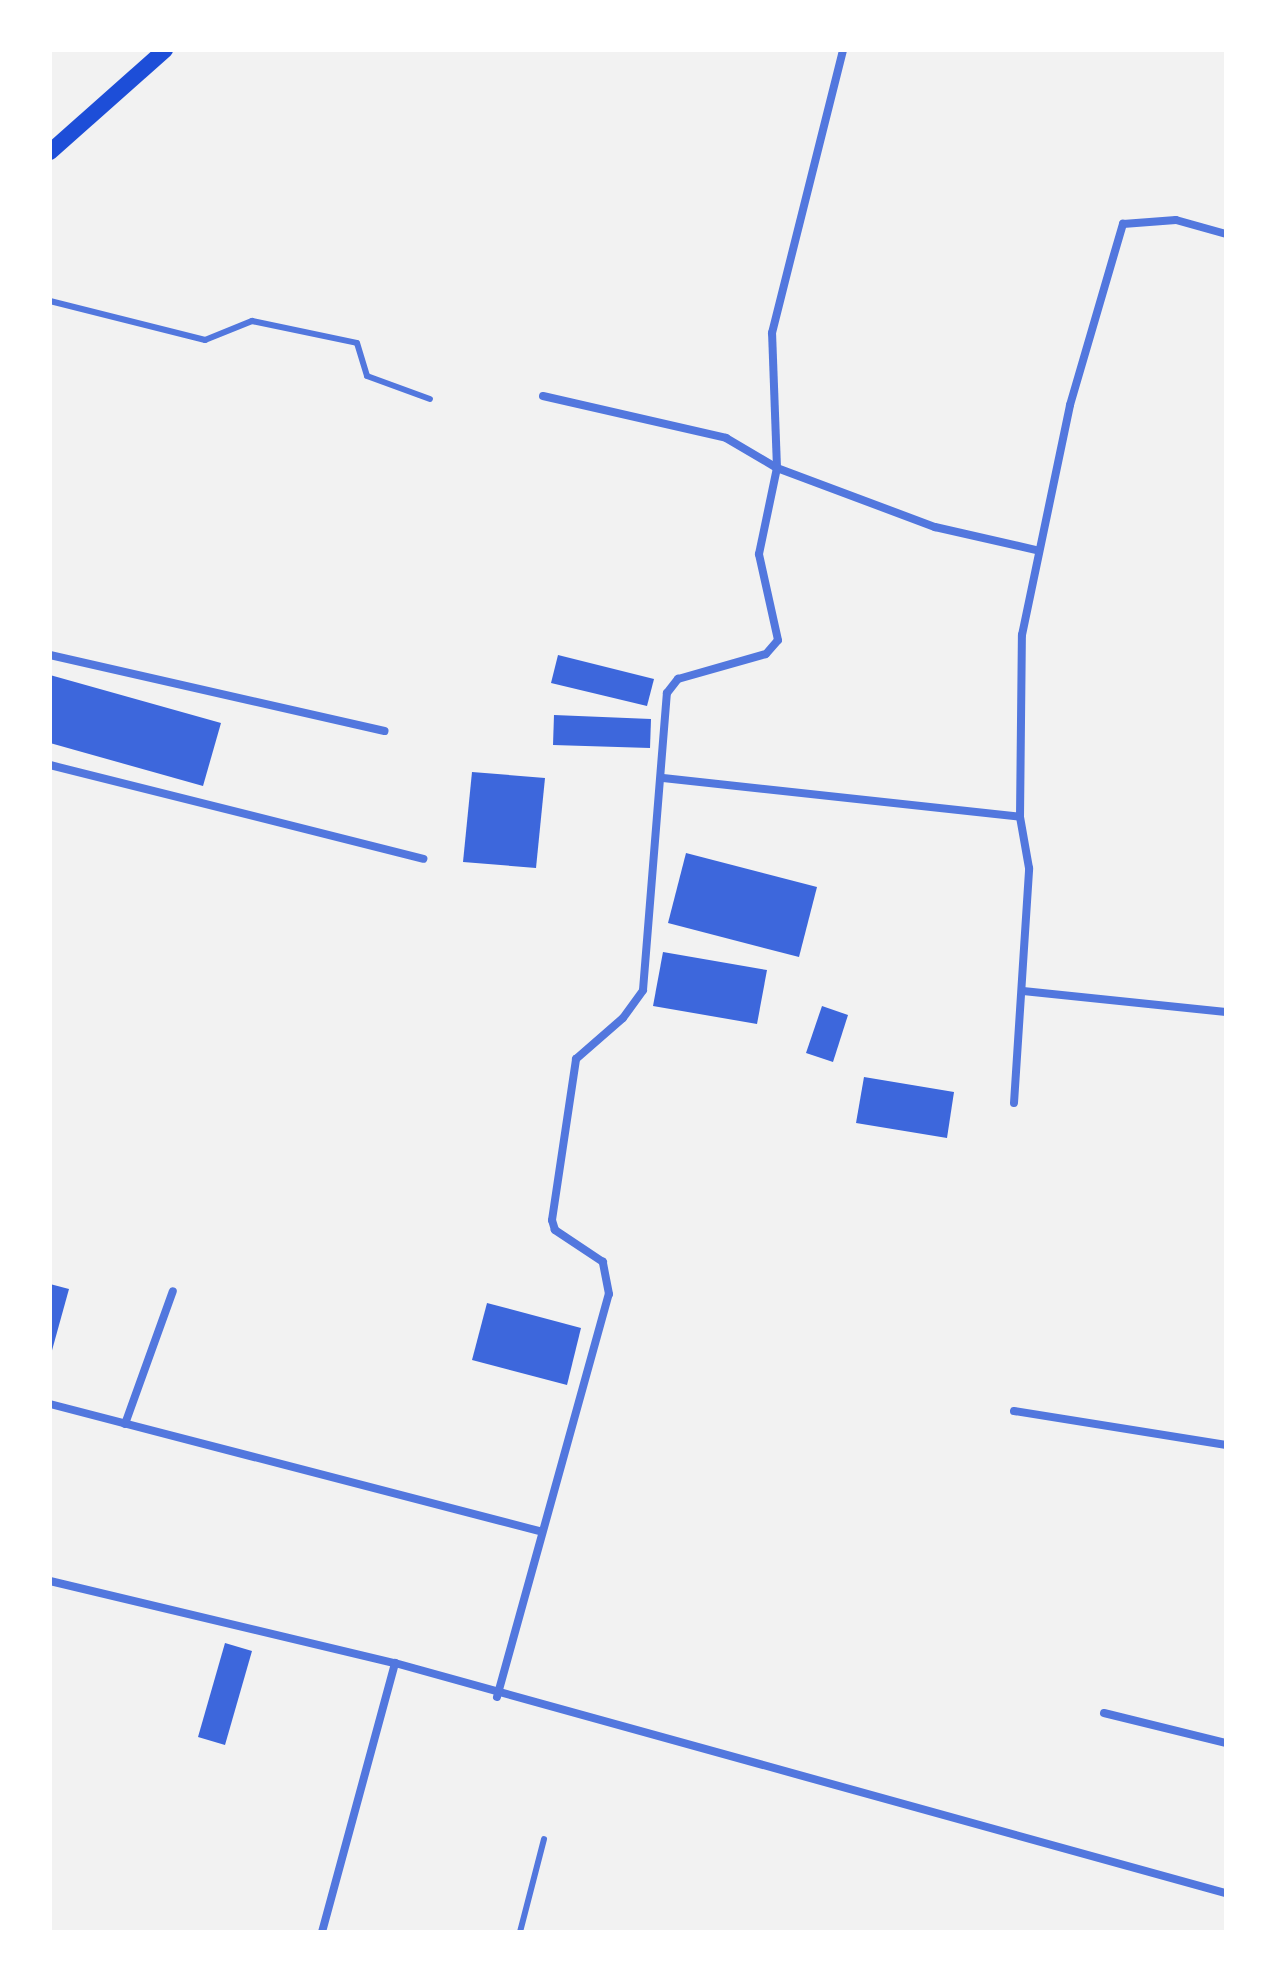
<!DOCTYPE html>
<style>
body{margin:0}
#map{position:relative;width:1276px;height:1982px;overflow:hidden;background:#f2f2f2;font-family:Signika,sans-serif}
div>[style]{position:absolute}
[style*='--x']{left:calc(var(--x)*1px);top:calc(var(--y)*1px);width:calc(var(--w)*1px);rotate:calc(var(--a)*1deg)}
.building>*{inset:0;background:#3d67dc}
.service>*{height:6px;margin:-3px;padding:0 3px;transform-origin:3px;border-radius:3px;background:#5277de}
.minor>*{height:8px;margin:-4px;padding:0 4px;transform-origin:4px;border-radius:4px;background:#5277de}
.secondary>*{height:16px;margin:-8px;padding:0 8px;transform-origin:8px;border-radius:8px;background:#1d4ed8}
span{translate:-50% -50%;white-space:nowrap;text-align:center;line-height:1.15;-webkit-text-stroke:6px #fff;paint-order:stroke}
.frame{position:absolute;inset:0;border:52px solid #fff;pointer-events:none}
</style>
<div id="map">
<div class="building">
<i style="clip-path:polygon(558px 655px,654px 679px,647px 706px,551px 683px)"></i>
<i style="clip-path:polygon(50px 675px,221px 723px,203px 786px,50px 743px)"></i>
<i style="clip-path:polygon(554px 715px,651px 719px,650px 748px,553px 745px)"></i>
<i style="clip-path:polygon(472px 772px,545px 778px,536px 868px,463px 862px)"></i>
<i style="clip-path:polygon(686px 853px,817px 887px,799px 957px,668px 923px)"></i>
<i style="clip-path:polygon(663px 952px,767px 970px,757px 1024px,653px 1006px)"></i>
<i style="clip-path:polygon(822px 1006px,848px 1015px,833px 1062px,806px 1053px)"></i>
<i style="clip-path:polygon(864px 1077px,954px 1092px,947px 1138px,856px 1123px)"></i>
<i style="clip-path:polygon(50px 1284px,69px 1289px,51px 1354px,50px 1354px)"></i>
<i style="clip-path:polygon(487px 1303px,581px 1328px,567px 1385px,472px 1360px)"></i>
<i style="clip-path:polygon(225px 1643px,252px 1651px,225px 1745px,198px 1737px)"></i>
</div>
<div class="service">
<i style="--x:50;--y:301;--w:160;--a:14.1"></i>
<i style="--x:205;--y:340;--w:51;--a:-22"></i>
<i style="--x:252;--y:321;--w:107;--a:11.8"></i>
<i style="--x:357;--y:343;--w:34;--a:73"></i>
<i style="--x:367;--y:376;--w:67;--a:20.1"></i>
<i style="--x:520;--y:1932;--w:96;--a:-75.5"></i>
</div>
<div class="minor">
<i style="--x:543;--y:396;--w:188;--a:12.9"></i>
<i style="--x:726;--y:438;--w:59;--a:30.5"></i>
<i style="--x:777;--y:468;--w:169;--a:20.5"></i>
<i style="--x:935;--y:527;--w:104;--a:12.8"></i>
<i style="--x:50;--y:655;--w:343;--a:12.8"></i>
<i style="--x:50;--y:765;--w:385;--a:14.1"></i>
<i style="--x:663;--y:778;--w:359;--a:6.2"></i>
<i style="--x:1023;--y:991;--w:204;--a:5.9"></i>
<i style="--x:1014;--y:1103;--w:235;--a:-86.3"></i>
<i style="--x:1029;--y:868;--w:52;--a:-100"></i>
<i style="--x:1020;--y:817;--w:182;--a:-89.4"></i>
<i style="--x:1022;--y:635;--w:235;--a:-78.2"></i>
<i style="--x:1070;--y:405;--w:189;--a:-73.7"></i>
<i style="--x:1123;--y:224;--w:53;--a:-4.3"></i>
<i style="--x:1176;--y:220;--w:52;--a:15.6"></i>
<i style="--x:50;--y:1404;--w:505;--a:14.56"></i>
<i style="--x:1014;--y:1411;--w:215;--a:9.1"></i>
<i style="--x:125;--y:1424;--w:141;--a:-70.2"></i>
<i style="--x:50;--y:1581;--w:355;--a:13.4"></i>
<i style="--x:395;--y:1663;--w:861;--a:15.49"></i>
<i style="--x:497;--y:1697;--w:418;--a:-74.5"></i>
<i style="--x:609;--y:1294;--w:33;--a:-101"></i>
<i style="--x:603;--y:1262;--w:58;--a:-146.3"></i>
<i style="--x:555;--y:1230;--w:10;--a:-107"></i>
<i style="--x:552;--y:1220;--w:163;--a:-81.5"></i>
<i style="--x:576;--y:1059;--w:62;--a:-41.1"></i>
<i style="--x:623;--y:1018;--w:34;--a:-54"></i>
<i style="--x:643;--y:990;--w:298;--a:-85.4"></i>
<i style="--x:667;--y:693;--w:18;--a:-52"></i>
<i style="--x:678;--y:679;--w:91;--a:-15.9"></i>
<i style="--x:766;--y:654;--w:18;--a:-49"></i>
<i style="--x:778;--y:640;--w:88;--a:-102.5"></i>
<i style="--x:759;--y:554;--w:88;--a:-78.2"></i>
<i style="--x:777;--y:468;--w:135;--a:-92.1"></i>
<i style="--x:772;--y:333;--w:292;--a:-75.9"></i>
<i style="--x:1104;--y:1713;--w:126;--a:13.8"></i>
<i style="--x:322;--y:1932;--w:279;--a:-74.8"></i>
</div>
<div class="secondary">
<i style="--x:50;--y:152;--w:154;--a:-41.6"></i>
</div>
<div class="frame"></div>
</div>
